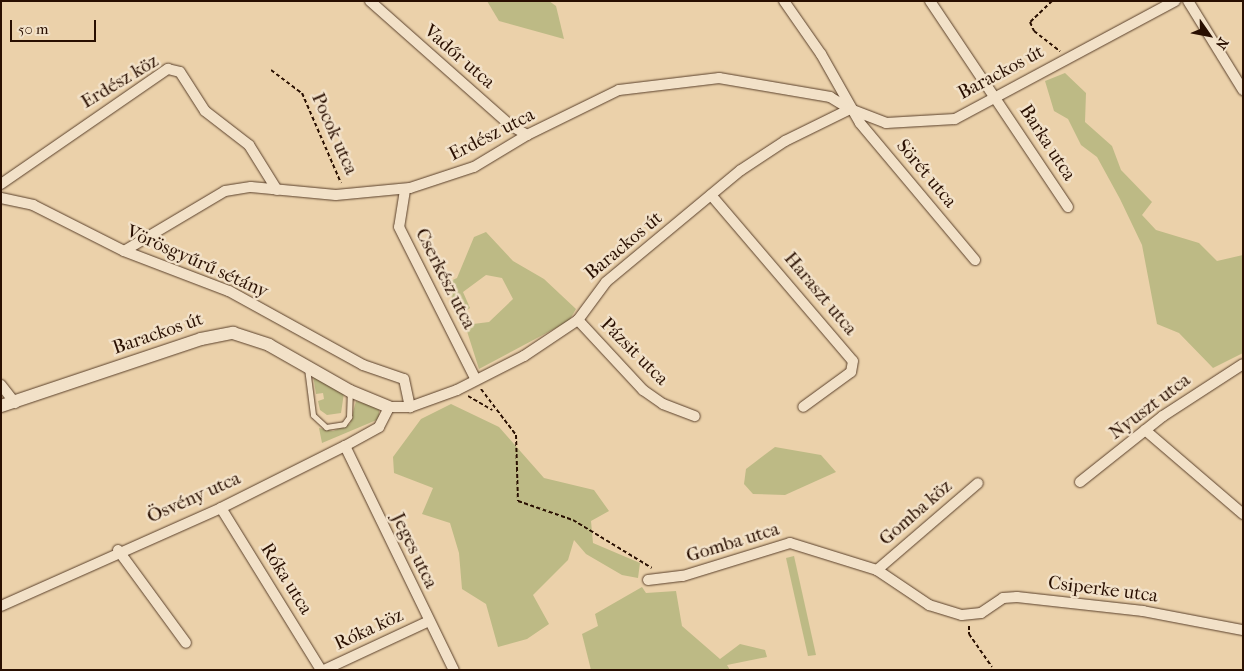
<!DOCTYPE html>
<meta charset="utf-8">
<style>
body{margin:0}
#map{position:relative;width:1244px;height:671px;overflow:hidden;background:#ebd1aa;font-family:"IM FELL French Canon",serif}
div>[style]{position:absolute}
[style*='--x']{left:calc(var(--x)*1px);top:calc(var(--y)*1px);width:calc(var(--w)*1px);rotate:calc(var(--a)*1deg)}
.green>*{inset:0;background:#bdba85}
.path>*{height:2px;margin-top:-1px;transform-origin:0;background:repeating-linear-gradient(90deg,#290f01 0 4px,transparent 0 6.5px)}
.roads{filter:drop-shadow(0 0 1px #5a402b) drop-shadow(0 0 1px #5a402b)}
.service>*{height:5px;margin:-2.5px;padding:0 2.5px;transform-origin:2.5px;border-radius:2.5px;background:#f2e1c8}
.minor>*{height:10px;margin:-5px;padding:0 5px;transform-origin:5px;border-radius:5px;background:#f2e1c8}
.tertiary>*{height:12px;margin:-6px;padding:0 6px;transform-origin:6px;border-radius:6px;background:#f2e1c8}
span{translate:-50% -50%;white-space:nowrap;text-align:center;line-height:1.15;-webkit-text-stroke:5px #f2e1c8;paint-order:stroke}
.street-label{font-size:19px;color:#290f01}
.frame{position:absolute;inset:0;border:2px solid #290f01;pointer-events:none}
.north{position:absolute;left:1184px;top:10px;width:50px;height:50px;-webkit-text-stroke:4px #f2e1c8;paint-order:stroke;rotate:123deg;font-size:14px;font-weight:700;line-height:20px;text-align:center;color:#290f01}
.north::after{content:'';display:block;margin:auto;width:18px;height:22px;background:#290f01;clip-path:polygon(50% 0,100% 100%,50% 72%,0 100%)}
.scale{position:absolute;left:10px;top:20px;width:86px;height:22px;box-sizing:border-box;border:2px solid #290f01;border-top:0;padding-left:6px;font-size:15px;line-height:18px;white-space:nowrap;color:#290f01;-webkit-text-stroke:4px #f2e1c8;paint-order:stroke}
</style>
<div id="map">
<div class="green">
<i style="clip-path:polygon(487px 1px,549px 1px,556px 6px,564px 39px,499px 21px)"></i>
<i style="clip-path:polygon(1065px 73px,1086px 93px,1085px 122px,1112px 146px,1121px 170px,1152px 202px,1142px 215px,1156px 230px,1199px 243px,1217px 261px,1243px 255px,1243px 353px,1213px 368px,1179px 333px,1157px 324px,1142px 245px,1120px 199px,1097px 157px,1081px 145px,1068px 119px,1054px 111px,1045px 81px)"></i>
<i style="clip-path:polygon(486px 232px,513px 261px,544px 279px,576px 309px,569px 321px,479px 369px,465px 325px,489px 322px,513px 299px,502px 278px,486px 275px,463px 292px,470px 308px,462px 314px,444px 284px,457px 278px,474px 237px)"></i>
<i style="clip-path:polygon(313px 375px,344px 393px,341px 413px,327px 415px,320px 410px,318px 401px,324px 399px,323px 393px,316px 394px)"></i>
<i style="clip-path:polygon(356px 401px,379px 408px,379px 419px,322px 443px,319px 428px,333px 431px,350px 424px)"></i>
<i style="clip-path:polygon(451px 404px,499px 427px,544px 478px,594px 490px,609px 511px,591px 521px,593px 543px,640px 563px,638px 578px,622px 575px,586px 554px,574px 540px,568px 560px,533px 595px,549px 624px,527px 639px,498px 647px,486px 604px,462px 589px,459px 553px,450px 523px,422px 514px,433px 488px,394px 473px,393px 457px,421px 419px)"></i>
<i style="clip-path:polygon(775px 447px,821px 455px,836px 472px,785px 495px,753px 494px,744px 484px,746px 469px)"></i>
<i style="clip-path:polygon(794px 556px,816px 655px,808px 656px,786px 558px)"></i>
<i style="clip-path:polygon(642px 587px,646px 593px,676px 591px,682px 626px,720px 659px,740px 644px,765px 650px,767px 657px,727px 665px,730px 670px,591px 670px,582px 634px,598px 626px,595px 614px)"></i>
</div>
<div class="path">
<i style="--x:1052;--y:1;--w:30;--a:136"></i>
<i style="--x:1030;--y:22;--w:10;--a:66"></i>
<i style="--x:1034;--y:31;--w:33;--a:38"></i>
<i style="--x:271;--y:70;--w:39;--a:37"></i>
<i style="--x:302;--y:93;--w:98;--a:66.6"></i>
<i style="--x:481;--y:389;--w:58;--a:52.7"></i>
<i style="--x:516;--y:435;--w:66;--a:88.3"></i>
<i style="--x:518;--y:501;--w:58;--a:19.1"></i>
<i style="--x:573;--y:520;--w:92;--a:31.3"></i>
<i style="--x:468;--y:396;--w:28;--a:30"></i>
<i style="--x:969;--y:626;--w:8;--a:90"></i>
<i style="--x:969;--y:634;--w:40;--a:55.1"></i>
</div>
<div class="roads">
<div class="service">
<i style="--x:307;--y:368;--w:47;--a:82.7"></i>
<i style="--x:313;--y:415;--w:18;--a:43"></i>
<i style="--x:326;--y:427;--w:18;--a:-9"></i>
<i style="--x:344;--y:424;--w:9;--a:-54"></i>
<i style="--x:349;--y:417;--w:26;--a:-88"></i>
</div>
<div class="minor">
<i style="--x:370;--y:1;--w:187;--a:41.5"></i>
<i style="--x:510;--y:125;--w:20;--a:30"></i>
<i style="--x:784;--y:1;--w:65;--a:55.1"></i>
<i style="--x:821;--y:54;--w:79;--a:60.5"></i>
<i style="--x:860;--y:123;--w:179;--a:50"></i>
<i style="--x:930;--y:1;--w:248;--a:56.2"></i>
<i style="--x:1188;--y:1;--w:105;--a:58.3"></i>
<i style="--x:1;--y:184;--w:203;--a:-34.6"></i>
<i style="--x:168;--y:69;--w:12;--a:14"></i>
<i style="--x:180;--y:72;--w:46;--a:57.3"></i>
<i style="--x:205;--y:111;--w:56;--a:37.7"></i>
<i style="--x:249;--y:145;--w:53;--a:58.1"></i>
<i style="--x:405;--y:190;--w:37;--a:99"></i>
<i style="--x:399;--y:227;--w:171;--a:63.3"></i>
<i style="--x:711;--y:195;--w:218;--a:49.5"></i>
<i style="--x:853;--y:361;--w:11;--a:100"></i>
<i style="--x:851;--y:372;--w:59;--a:143.9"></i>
<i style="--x:1;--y:198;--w:33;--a:12"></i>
<i style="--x:33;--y:205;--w:102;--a:26.8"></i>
<i style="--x:124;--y:251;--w:112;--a:20.9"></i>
<i style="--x:229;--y:291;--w:153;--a:28.9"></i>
<i style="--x:363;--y:365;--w:43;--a:18.9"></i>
<i style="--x:404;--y:379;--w:29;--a:78"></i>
<i style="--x:124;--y:251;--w:117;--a:-30.7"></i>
<i style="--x:225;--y:191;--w:26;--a:-9"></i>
<i style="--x:251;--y:187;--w:85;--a:5.4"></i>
<i style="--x:336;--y:195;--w:74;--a:-5.4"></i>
<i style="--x:410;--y:188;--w:67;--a:-18.2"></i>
<i style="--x:474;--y:167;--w:62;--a:-31.1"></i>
<i style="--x:527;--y:135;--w:102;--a:-26.1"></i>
<i style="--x:619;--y:90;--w:101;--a:-6.8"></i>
<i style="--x:719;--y:78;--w:113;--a:9.7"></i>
<i style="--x:830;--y:97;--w:23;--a:31"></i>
<i style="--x:578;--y:320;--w:96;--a:47.1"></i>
<i style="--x:643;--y:390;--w:24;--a:35"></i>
<i style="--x:663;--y:404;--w:34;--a:21"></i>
<i style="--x:1;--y:385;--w:23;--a:52"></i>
<i style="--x:1145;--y:430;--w:129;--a:40.6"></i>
<i style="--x:345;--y:446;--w:249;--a:64.1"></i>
<i style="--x:1080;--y:482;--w:106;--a:-38.5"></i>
<i style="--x:1163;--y:416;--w:95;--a:-33"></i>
<i style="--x:221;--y:508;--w:190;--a:58.3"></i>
<i style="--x:118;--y:550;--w:115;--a:53.8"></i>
<i style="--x:877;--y:570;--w:133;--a:-40.7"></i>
<i style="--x:648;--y:580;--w:35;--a:-7"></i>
<i style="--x:683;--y:576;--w:112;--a:-17.1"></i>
<i style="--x:790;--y:543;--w:91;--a:17.2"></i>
<i style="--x:877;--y:570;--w:63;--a:33.9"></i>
<i style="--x:929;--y:605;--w:34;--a:17"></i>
<i style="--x:962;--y:615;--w:19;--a:-6"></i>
<i style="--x:981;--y:613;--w:27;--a:-34"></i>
<i style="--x:1003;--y:598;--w:14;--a:-4"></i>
<i style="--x:1017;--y:597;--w:127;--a:6.3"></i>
<i style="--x:1143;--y:611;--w:102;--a:10.8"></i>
<i style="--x:1;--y:606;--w:241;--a:-24"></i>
<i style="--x:221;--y:508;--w:139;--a:-26.6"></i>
<i style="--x:345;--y:446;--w:39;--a:-29"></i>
<i style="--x:379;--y:427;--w:22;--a:-63"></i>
<i style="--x:389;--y:407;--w:21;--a:0"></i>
<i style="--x:410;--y:407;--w:50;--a:-19.9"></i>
<i style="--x:457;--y:390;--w:75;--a:-26.9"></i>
<i style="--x:524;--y:356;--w:65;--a:-33.7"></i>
<i style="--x:578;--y:320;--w:47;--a:-53.6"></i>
<i style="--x:606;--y:282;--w:175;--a:-39.7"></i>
<i style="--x:741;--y:170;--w:53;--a:-33.4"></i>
<i style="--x:785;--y:141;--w:72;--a:-26.2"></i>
<i style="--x:850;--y:109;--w:39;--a:21"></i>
<i style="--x:886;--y:123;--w:69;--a:-3.3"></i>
<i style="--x:955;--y:119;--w:250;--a:-28.2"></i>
<i style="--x:324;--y:670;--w:116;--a:-25"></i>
</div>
<div class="tertiary">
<i style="--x:1;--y:406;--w:211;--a:-18.5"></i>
<i style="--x:201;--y:339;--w:33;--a:-11"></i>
<i style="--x:233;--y:333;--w:38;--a:18"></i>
<i style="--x:269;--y:345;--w:93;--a:29.6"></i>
<i style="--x:350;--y:391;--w:42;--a:22.3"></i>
</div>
</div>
<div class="street-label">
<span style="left:459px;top:57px;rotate:41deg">Vadőr utca</span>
<span style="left:1001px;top:73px;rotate:-28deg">Barackos út</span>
<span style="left:120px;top:82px;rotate:-31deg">Erdész köz</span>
<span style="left:334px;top:134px;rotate:66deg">Pocok utca</span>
<span style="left:492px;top:135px;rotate:-27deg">Erdész utca</span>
<span style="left:1047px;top:143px;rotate:57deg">Barka utca</span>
<span style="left:926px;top:174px;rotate:50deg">Sörét utca</span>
<span style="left:624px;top:246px;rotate:-40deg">Barackos út</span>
<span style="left:197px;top:262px;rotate:24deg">Vörösgyűrű sétány</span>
<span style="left:445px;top:279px;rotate:63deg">Cserkész utca</span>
<span style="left:820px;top:294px;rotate:50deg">Haraszt utca</span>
<span style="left:158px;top:334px;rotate:-19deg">Barackos út</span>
<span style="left:634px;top:352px;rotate:45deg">Pázsit utca</span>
<span style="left:1150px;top:407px;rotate:-37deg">Nyuszt utca</span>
<span style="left:194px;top:498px;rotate:-24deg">Ösvény utca</span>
<span style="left:916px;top:513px;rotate:-41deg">Gomba köz</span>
<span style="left:733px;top:543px;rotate:-17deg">Gomba utca</span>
<span style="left:414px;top:551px;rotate:64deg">Jeges utca</span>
<span style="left:286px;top:579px;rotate:58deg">Róka utca</span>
<span style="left:1103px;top:590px;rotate:7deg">Csiperke utca</span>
<span style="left:369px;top:630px;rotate:-25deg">Róka köz</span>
</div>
<div class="frame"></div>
<div class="north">N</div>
<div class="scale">50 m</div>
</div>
